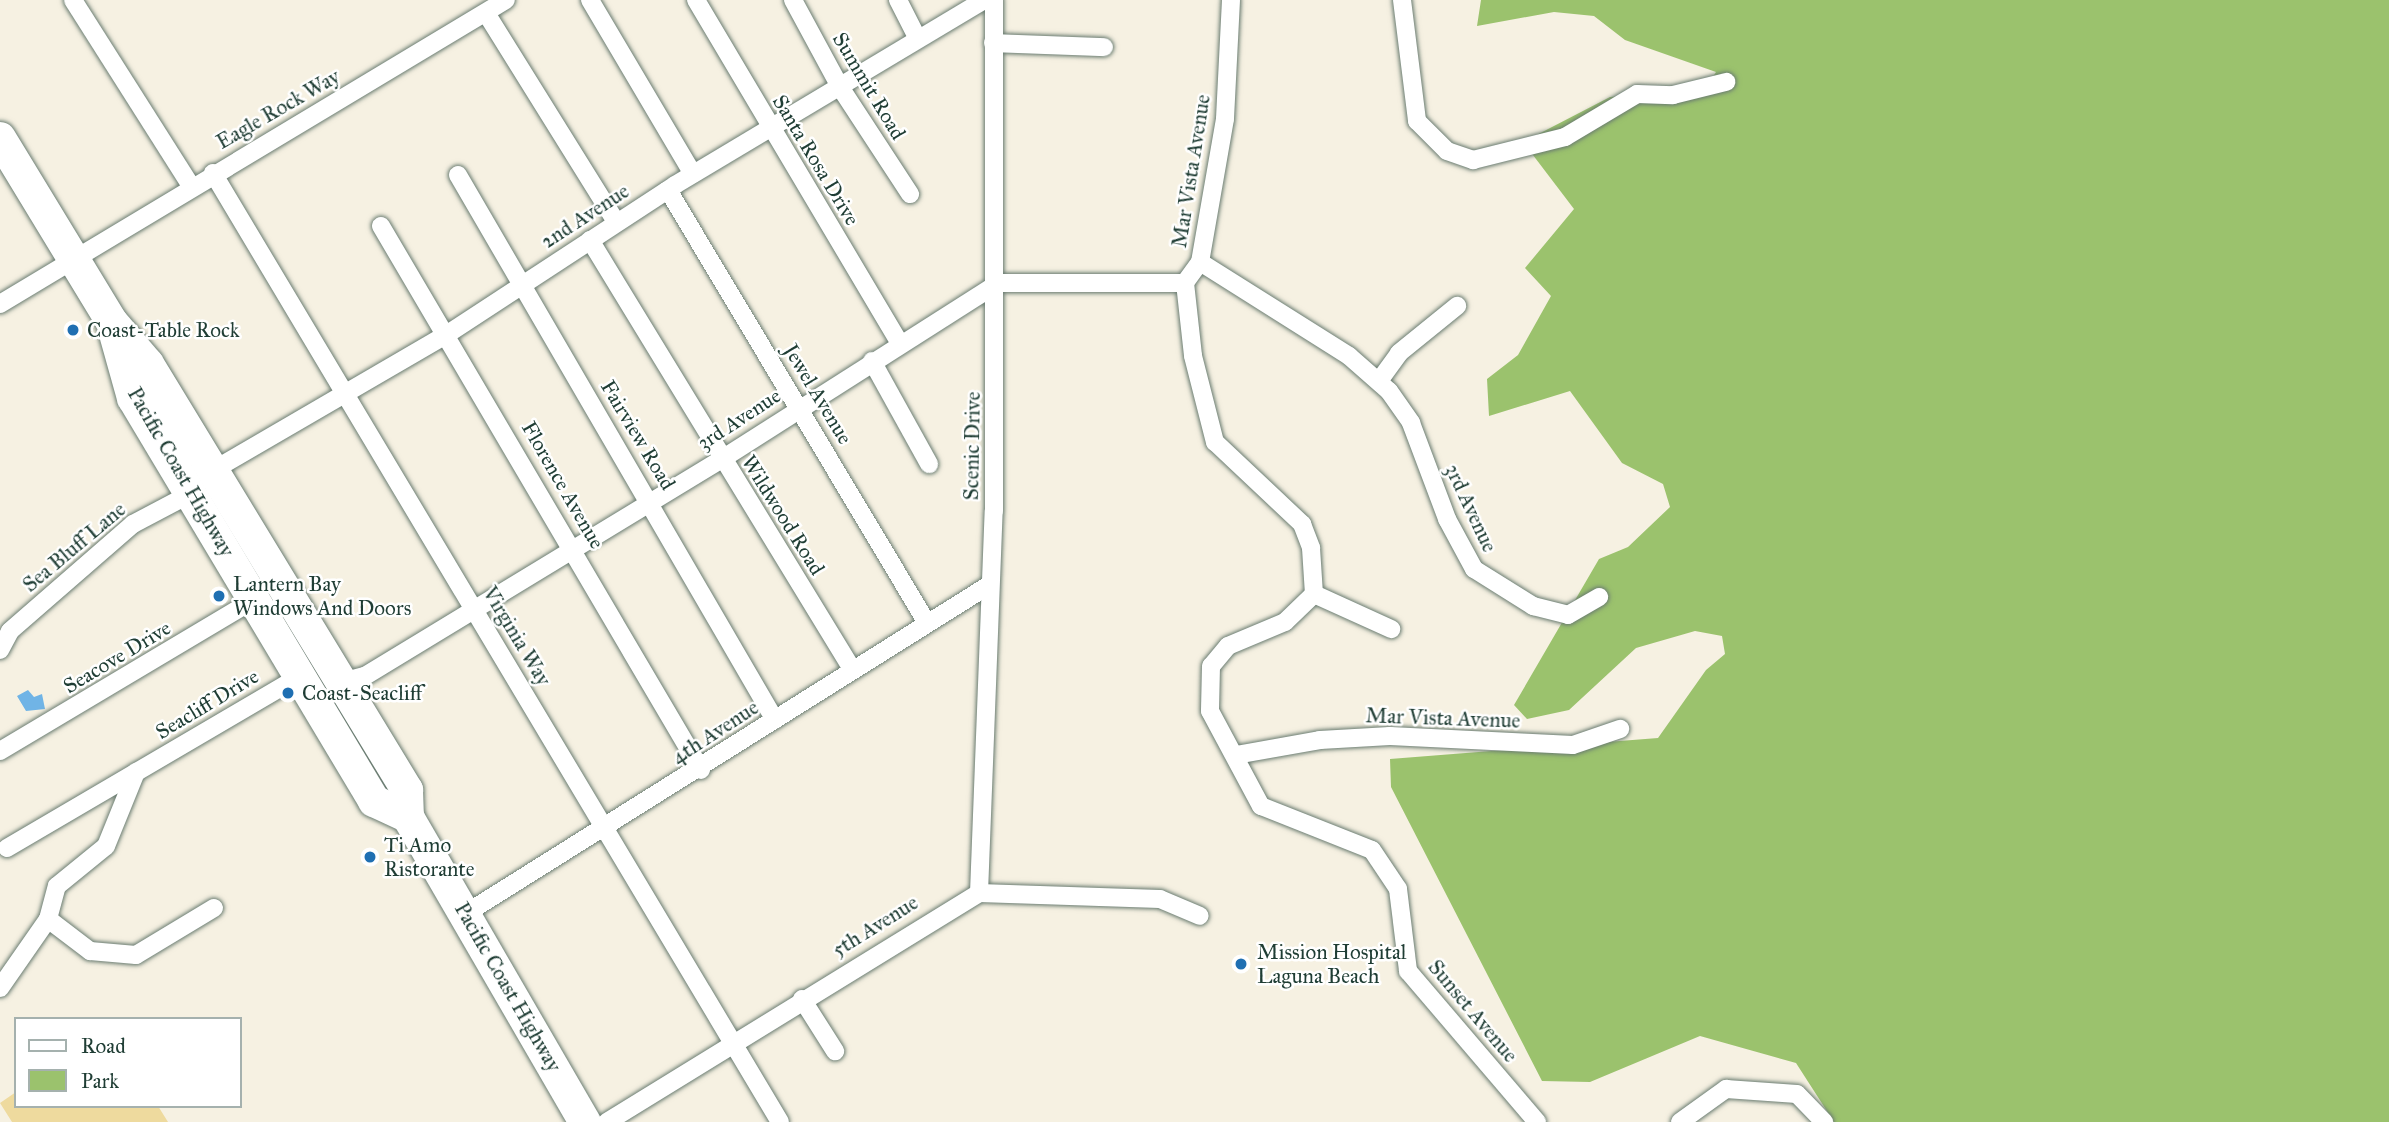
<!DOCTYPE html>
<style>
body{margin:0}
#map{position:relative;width:2389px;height:1122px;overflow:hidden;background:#f6f1e2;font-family:"IM FELL Great Primer",serif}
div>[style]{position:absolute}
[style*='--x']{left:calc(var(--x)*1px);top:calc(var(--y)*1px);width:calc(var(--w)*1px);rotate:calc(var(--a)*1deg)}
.green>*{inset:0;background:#9bc26d}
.sand>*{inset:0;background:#eeda9e}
.water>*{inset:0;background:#70b4e6}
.roads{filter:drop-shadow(0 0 2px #6a7c71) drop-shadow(0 0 2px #6a7c71)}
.street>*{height:18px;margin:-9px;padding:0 9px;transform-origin:9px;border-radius:9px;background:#fff}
.highway>*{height:32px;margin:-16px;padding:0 16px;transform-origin:16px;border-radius:16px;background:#fff}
.dots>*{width:19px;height:19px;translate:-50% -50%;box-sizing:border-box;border:4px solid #fff;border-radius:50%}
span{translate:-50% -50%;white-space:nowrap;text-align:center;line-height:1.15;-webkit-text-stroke:5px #fff;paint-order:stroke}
.street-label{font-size:21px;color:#1f3d34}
.poi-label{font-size:21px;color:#1f3d34}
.left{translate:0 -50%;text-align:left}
.legend{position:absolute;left:14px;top:1017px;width:228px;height:91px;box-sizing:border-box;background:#fff;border:2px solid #a5b1ae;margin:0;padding:9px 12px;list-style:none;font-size:21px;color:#1f3d34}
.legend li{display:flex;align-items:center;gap:14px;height:35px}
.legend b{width:35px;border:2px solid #a5b1ae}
</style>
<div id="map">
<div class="green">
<i style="clip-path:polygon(1481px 0,2389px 0,2389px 1122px,1834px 1122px,1796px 1063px,1700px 1036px,1590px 1082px,1542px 1081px,1391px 787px,1390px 759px,1658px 738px,1706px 670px,1725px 654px,1722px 636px,1695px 631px,1636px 648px,1569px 710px,1527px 719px,1514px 705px,1599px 559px,1628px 547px,1670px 507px,1663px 484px,1622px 463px,1570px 391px,1489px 416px,1487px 379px,1518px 355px,1551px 296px,1525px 268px,1574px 209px,1523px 142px,1610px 97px,1705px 89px,1716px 72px,1625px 40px,1594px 16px,1554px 12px,1477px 26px)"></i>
</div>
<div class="sand">
<i style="clip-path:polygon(16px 1092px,16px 1106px,158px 1106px,168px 1122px,12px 1122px,0 1103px)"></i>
</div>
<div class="water">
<i style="clip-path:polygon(28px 690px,34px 697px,42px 694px,45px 709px,26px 711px,17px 696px)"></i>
</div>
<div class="roads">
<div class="street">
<i style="--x:73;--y:0;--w:220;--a:57.6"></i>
<i style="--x:590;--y:0;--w:202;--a:59.4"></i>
<i style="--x:696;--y:0;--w:398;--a:59.3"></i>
<i style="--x:793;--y:0;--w:99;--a:61.6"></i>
<i style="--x:840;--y:87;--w:128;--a:56.8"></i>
<i style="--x:898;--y:0;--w:39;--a:63"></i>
<i style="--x:1231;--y:0;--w:119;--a:92.9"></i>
<i style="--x:1225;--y:119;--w:145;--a:99.9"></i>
<i style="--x:1200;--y:262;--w:26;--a:126"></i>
<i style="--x:1185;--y:283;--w:73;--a:83.7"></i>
<i style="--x:1193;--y:356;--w:89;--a:75.7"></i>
<i style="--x:1215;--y:442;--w:120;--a:43.3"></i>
<i style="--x:1302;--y:524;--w:26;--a:69"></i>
<i style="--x:1311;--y:548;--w:46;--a:86.3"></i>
<i style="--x:1314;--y:594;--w:40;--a:136"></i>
<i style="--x:1285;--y:622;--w:62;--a:157.2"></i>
<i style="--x:1228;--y:646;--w:26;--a:130"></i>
<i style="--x:1211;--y:666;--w:45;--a:91.3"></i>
<i style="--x:1210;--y:711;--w:108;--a:61.8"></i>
<i style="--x:1261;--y:806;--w:119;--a:21.6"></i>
<i style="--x:1372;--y:850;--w:47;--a:56.3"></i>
<i style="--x:1398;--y:889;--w:83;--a:83"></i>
<i style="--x:1408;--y:971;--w:199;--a:49.5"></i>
<i style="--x:1402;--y:0;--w:122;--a:82.9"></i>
<i style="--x:1417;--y:121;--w:42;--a:45"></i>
<i style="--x:1447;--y:151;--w:28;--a:19"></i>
<i style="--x:1473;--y:160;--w:95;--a:-14"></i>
<i style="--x:1565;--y:137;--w:84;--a:-30.8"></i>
<i style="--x:1637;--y:94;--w:36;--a:2"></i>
<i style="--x:1673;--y:95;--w:55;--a:-13.8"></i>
<i style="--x:486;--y:13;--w:246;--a:58.1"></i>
<i style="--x:993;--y:43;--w:111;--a:2.1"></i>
<i style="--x:213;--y:173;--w:1105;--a:59.14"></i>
<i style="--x:458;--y:175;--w:630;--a:59.82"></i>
<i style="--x:668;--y:190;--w:505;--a:59.11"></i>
<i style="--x:381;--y:226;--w:631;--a:59.53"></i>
<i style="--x:590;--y:240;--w:503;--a:58.59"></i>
<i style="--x:1200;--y:262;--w:176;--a:32.2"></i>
<i style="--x:1349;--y:356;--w:53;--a:41.2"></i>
<i style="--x:1389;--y:391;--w:39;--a:55"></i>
<i style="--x:1411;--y:423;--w:103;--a:69.4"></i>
<i style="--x:1447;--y:519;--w:57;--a:61.6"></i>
<i style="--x:1474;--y:569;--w:70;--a:32.1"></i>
<i style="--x:1533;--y:606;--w:36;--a:14"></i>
<i style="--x:1568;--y:615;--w:36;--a:-30"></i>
<i style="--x:0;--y:304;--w:590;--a:-31"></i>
<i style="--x:872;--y:361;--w:118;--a:61"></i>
<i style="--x:1379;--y:381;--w:34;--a:-54"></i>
<i style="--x:1399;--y:353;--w:75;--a:-39"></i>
<i style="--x:212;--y:471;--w:274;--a:-30.2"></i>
<i style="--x:449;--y:333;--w:270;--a:-33.2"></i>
<i style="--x:675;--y:185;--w:360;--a:-30.9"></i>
<i style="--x:1314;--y:594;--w:85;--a:24.4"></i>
<i style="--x:0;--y:650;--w:21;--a:-62"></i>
<i style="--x:10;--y:631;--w:163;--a:-41"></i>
<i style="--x:133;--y:524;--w:64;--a:-27.8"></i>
<i style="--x:342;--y:682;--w:24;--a:-15"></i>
<i style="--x:365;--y:676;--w:418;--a:-31.3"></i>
<i style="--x:722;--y:459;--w:327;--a:-32.5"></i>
<i style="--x:998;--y:283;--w:187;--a:0"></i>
<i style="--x:0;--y:751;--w:297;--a:-30.8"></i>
<i style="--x:1236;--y:755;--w:85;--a:-10.1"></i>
<i style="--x:1320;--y:740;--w:70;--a:-3.3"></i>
<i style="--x:1390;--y:736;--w:183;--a:2.8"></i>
<i style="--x:1573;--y:745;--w:50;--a:-18.8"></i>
<i style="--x:7;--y:848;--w:342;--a:-30.4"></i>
<i style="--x:979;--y:893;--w:382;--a:-87.8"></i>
<i style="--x:994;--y:511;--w:511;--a:-90"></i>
<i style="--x:465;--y:914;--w:619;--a:-32.12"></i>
<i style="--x:48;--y:919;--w:53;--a:37.3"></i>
<i style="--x:90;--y:951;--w:46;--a:5"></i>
<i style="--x:136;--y:955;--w:91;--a:-31.1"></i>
<i style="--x:0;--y:988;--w:84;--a:-55.2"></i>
<i style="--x:48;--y:919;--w:34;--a:-75"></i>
<i style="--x:57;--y:886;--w:63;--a:-39.2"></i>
<i style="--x:106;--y:846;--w:80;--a:-67.9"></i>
<i style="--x:802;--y:999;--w:62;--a:57.6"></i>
<i style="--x:607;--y:1122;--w:437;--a:-31.6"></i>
<i style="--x:979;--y:893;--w:181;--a:1.9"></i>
<i style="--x:1160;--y:899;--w:43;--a:23"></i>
<i style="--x:1680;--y:1122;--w:57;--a:-35.7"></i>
<i style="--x:1726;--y:1089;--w:71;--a:4"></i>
<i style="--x:1797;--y:1094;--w:39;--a:46"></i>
</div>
<div class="highway">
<i style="--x:0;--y:138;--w:215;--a:58.7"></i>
<i style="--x:112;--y:322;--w:55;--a:49.4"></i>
<i style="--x:148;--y:364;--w:499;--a:58.7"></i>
<i style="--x:407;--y:790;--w:27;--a:88"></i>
<i style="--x:408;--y:817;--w:353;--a:59.9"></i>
<i style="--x:114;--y:330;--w:71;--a:74.4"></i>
<i style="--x:133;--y:398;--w:470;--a:59.1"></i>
<i style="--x:374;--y:801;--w:38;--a:25"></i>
</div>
</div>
<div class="dots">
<i style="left:73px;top:330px;background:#1f6fb2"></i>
<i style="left:219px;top:596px;background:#1f6fb2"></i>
<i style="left:288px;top:693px;background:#1f6fb2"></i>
<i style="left:370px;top:857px;background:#1f6fb2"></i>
<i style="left:1241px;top:964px;background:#1f6fb2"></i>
</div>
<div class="street-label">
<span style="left:869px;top:86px;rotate:59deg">Summit Road</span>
<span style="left:278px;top:109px;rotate:-30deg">Eagle Rock Way</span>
<span style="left:816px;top:160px;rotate:59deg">Santa Rosa Drive</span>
<span style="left:1191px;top:171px;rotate:-81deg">Mar Vista Avenue</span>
<span style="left:585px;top:216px;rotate:-33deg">2nd Avenue</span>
<span style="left:818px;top:394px;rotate:59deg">Jewel Avenue</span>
<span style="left:739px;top:419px;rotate:-33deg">3rd Avenue</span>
<span style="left:638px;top:435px;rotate:59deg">Fairview Road</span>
<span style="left:972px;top:446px;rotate:-89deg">Scenic Drive</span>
<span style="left:181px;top:472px;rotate:60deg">Pacific Coast Highway</span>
<span style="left:563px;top:485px;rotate:60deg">Florence Avenue</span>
<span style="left:1471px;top:508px;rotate:65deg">3rd Avenue</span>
<span style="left:783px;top:515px;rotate:58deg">Wildwood Road</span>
<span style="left:74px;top:547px;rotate:-40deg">Sea Bluff Lane</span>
<span style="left:517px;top:636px;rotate:59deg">Virginia Way</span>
<span style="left:117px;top:657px;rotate:-31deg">Seacove Drive</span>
<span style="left:207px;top:704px;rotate:-31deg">Seacliff Drive</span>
<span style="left:1443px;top:718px;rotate:2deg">Mar Vista Avenue</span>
<span style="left:715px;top:732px;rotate:-33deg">4th Avenue</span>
<span style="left:875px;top:926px;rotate:-32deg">5th Avenue</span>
<span style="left:508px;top:987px;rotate:60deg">Pacific Coast Highway</span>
<span style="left:1473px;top:1011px;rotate:50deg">Sunset Avenue</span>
</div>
<div class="poi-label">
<span class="left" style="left:87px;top:330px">Coast-Table Rock</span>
<span class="left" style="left:233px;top:596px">Lantern Bay<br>Windows And Doors</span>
<span class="left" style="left:302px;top:693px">Coast-Seacliff</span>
<span class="left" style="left:384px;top:857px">Ti Amo<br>Ristorante</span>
<span class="left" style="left:1257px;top:964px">Mission Hospital<br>Laguna Beach</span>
</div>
<ul class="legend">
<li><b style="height:9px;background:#fff"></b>Road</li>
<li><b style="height:19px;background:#9bc26d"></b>Park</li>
</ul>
</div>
